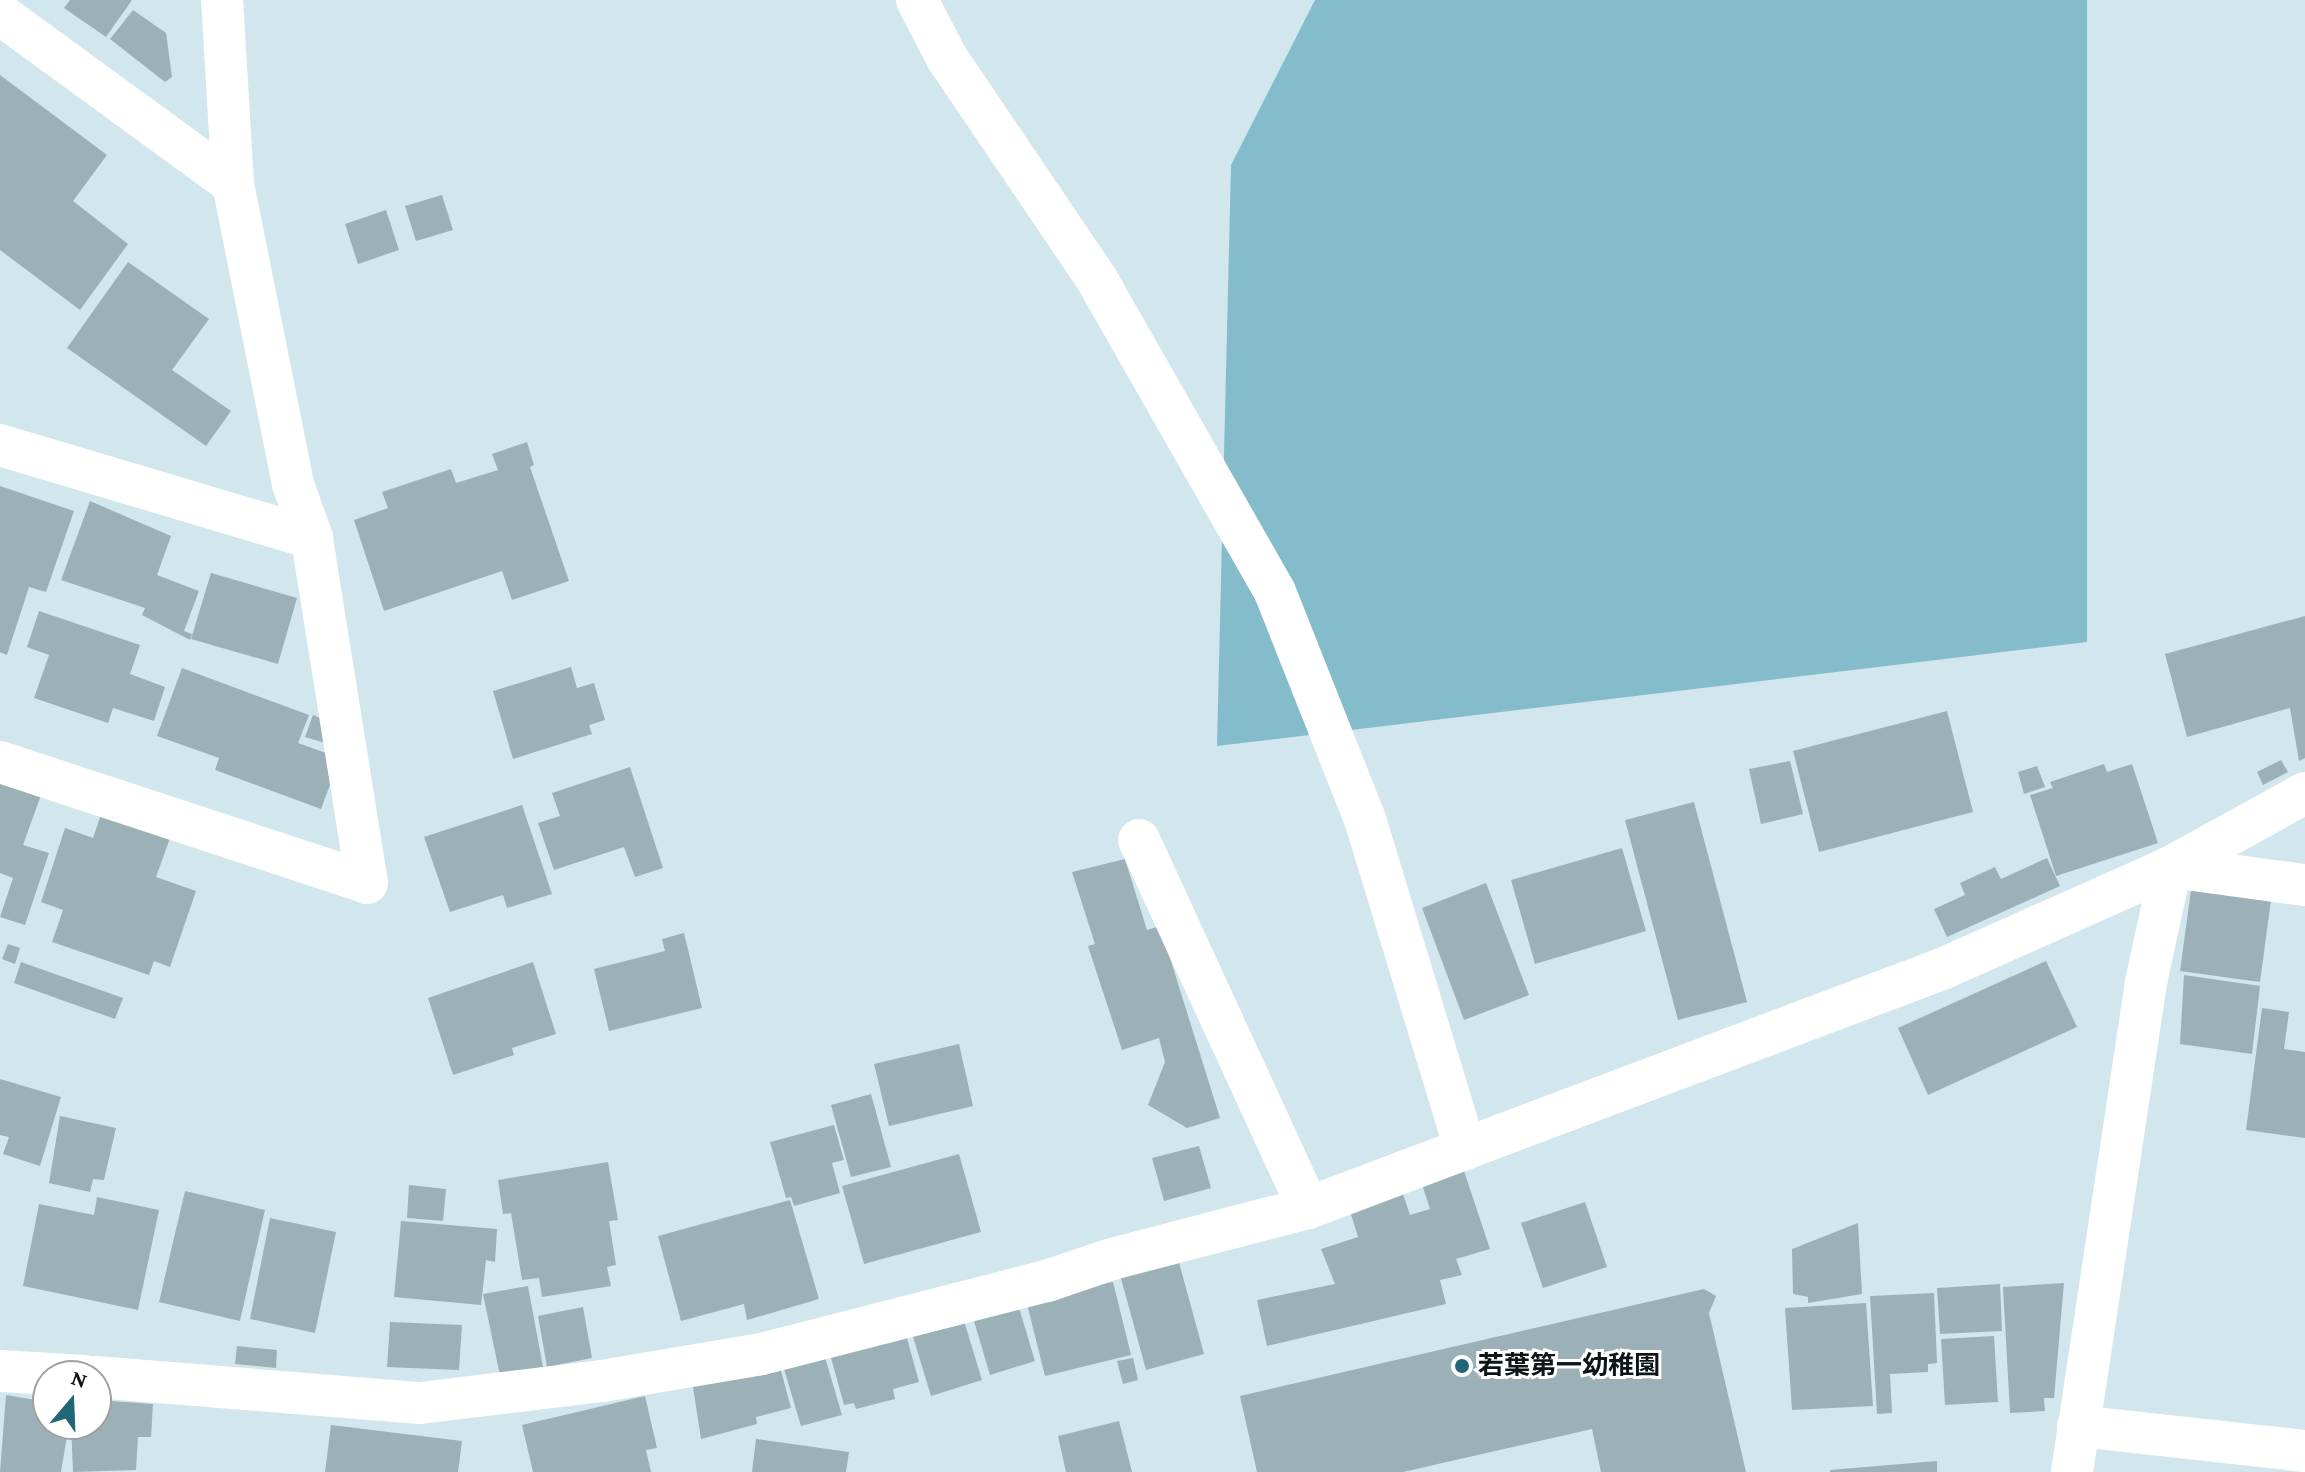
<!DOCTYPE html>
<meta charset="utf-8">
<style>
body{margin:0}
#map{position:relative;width:2305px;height:1472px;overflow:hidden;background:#d1e7ed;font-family:"Crimson Pro","Noto Sans JP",serif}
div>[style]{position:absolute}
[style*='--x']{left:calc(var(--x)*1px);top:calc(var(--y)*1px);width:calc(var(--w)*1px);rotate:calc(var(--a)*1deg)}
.forest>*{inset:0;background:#85bccb}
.building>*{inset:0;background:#9cb1b7}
.minor>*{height:42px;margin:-21px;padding:0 21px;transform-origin:21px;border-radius:21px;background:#fff}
.dots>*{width:22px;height:22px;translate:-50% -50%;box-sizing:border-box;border:4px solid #fff;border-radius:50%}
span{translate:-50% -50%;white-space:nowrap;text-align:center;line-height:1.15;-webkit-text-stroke:6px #fff;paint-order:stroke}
.poi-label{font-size:26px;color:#0d1517;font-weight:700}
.left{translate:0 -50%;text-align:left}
.north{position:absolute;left:32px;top:1360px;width:80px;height:80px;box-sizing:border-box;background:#fff;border:2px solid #9ea1a2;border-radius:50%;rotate:19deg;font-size:22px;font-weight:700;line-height:32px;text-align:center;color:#0d1517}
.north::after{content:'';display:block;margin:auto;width:28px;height:36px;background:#226778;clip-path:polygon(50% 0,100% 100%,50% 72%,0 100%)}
</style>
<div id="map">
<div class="forest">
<i style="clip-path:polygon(1315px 0,2087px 0,2087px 642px,1217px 746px,1231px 165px)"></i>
</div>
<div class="building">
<i style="clip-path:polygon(70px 0,132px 0,106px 37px,64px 8px)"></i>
<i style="clip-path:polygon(133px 10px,166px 33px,172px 77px,165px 82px,110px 39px)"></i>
<i style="clip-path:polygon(0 75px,107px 155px,73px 201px,128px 244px,80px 310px,0 250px)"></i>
<i style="clip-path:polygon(442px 195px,453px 230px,416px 241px,405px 206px)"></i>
<i style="clip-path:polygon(386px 210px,399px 250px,358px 264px,345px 224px)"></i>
<i style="clip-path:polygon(128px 262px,209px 319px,172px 370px,231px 411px,206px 446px,67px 348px)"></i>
<i style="clip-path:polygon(527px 442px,534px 465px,530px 467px,569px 581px,512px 600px,502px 571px,384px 611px,354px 520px,388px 508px,382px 492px,451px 469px,456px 483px,498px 470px,492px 454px)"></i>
<i style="clip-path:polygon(0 486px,74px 511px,46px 592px,29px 587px,7px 655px,0 652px)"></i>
<i style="clip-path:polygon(90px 501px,171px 536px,157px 575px,199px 591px,184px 631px,192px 634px,190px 640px,142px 615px,145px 608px,61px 580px)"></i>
<i style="clip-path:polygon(211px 573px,297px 598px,278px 664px,191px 639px)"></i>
<i style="clip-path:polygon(39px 611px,140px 645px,130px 674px,165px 687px,154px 721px,113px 708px,108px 723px,34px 698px,49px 655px,27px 647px)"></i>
<i style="clip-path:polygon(2305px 616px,2305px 758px,2299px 761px,2290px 708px,2187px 737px,2165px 654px)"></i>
<i style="clip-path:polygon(571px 667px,577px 688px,594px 683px,605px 720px,589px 725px,592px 734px,513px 759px,493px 691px)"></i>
<i style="clip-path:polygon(182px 668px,309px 715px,298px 743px,340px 758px,321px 809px,215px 770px,219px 758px,157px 736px)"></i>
<i style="clip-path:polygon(1947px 711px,1973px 812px,1819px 852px,1793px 751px)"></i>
<i style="clip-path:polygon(313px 715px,333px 723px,325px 743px,305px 737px)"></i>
<i style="clip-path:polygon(2281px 760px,2288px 772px,2263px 785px,2257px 772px)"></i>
<i style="clip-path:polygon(1790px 761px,1803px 814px,1761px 824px,1749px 769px)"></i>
<i style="clip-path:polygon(2104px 764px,2107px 772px,2132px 764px,2158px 843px,2056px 876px,2030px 795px,2053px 788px,2050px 782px)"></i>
<i style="clip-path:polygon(2037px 766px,2045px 787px,2024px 794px,2018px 772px)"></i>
<i style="clip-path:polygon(630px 767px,663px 868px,635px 877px,624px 847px,554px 870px,538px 823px,560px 816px,552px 793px)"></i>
<i style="clip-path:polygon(0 769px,45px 784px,23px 845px,49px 853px,25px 925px,0 917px,13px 878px,0 873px)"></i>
<i style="clip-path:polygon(1694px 802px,1747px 1002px,1678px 1020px,1625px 820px)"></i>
<i style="clip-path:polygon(105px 803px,174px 827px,156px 877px,196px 891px,170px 967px,154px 961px,149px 975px,52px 942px,63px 910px,41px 902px,65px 828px,93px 838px)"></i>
<i style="clip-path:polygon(522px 805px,552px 894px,507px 908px,503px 895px,450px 912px,424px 837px)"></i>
<i style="clip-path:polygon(1622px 848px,1646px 931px,1535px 964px,1511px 880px)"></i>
<i style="clip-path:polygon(2047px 858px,2060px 886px,1947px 937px,1934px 909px,1965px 895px,1960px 883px,1995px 867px,2001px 879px)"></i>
<i style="clip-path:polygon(1125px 859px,1147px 930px,1160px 926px,1220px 1118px,1187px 1128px,1148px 1105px,1165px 1062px,1159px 1038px,1122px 1050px,1088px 946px,1095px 944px,1072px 872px)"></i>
<i style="clip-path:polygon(1486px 883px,1529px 995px,1464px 1020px,1422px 908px)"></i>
<i style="clip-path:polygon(2191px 890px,2271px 900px,2260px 982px,2180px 971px)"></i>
<i style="clip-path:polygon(684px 933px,702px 1008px,609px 1031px,594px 969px,665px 951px,662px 939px)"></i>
<i style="clip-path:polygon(8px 944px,20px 948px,15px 964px,2px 959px)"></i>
<i style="clip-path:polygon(2046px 961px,2077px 1027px,1928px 1095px,1898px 1028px)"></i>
<i style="clip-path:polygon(21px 962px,123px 998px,115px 1019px,14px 983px)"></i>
<i style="clip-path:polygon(533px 962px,556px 1034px,512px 1048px,514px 1055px,453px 1075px,428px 998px)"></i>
<i style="clip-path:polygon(2184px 975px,2260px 986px,2252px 1054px,2180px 1044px)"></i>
<i style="clip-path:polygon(2262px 1008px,2289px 1012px,2284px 1049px,2305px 1052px,2305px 1138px,2246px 1130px)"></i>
<i style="clip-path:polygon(959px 1044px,973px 1106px,889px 1126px,874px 1064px)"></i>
<i style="clip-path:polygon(0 1079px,61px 1097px,40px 1166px,3px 1154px,9px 1137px,0 1135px)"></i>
<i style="clip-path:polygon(871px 1094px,891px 1167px,851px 1177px,831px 1105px)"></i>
<i style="clip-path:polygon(60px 1116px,116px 1128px,104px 1180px,93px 1179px,90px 1192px,49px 1183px)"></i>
<i style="clip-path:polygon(834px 1125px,844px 1160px,832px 1163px,840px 1193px,794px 1206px,791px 1197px,786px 1198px,770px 1142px)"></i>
<i style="clip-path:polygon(1199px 1146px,1211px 1188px,1164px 1201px,1152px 1158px)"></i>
<i style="clip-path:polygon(959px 1154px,981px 1232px,864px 1264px,842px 1186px)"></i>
<i style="clip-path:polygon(1459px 1156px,1490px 1249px,1456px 1259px,1462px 1275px,1440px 1280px,1446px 1304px,1267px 1346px,1257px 1300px,1335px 1284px,1321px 1249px,1358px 1237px,1346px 1198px,1399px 1182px,1410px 1215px,1430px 1209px,1417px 1169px)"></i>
<i style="clip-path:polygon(608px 1162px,618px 1220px,609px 1221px,616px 1265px,607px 1267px,611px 1286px,542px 1297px,539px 1278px,522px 1280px,511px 1213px,503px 1214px,498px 1180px)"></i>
<i style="clip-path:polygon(409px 1185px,446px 1189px,443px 1221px,407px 1218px)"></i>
<i style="clip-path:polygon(185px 1191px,265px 1210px,240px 1321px,159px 1302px)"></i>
<i style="clip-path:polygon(97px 1197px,159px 1210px,138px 1310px,23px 1286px,39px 1204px,94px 1215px)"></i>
<i style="clip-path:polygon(790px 1200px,819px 1299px,747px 1320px,744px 1304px,681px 1321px,658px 1236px)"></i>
<i style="clip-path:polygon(1585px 1202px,1607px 1267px,1543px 1288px,1521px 1223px)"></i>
<i style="clip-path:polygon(270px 1218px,336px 1232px,315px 1333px,250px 1319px)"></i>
<i style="clip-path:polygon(401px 1221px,497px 1229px,495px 1262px,486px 1260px,481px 1305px,394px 1297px)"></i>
<i style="clip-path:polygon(1858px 1223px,1862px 1294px,1808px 1303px,1808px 1297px,1793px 1294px,1792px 1249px)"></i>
<i style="clip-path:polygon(1177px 1255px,1204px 1354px,1146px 1370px,1119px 1271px)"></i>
<i style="clip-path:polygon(1113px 1282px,1131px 1355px,1045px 1376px,1025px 1296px)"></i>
<i style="clip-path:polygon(2064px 1283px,2054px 1398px,2044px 1398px,2045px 1411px,2010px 1413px,2003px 1287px)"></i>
<i style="clip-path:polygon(2000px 1284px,2002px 1331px,1940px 1334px,1937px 1288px)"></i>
<i style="clip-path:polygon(528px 1286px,543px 1367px,500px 1376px,483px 1294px)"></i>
<i style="clip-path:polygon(1704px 1289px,1716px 1296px,1709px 1313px,1746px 1472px,1601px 1472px,1592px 1429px,1403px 1472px,1257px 1472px,1240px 1396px)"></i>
<i style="clip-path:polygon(1934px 1293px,1937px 1363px,1928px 1364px,1928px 1372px,1890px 1374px,1892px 1413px,1877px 1414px,1870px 1296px)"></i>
<i style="clip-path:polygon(1016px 1298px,1035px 1361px,990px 1375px,971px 1311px)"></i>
<i style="clip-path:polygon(1866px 1303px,1873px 1406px,1792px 1410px,1785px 1308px)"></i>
<i style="clip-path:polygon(583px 1307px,592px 1358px,547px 1367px,538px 1316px)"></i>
<i style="clip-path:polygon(961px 1311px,982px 1380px,931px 1396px,910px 1327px)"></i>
<i style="clip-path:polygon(390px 1322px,462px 1325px,459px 1370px,387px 1367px)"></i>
<i style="clip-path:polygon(904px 1327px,919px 1382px,893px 1389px,895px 1399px,856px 1409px,854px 1403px,844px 1405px,828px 1347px)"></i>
<i style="clip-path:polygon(1994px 1336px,1998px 1402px,1945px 1405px,1941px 1339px)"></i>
<i style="clip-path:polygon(237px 1346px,277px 1350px,276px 1368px,235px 1364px)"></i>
<i style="clip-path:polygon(822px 1347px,842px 1415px,801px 1426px,781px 1359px)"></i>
<i style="clip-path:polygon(1133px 1358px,1138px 1380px,1123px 1384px,1117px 1361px)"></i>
<i style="clip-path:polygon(779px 1363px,791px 1408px,756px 1417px,757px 1424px,701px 1439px,693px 1387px)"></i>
<i style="clip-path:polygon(6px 1395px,48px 1402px,48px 1424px,69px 1424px,61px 1472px,0 1472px)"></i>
<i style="clip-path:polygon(645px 1396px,657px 1448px,646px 1450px,651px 1472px,533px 1472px,522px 1425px)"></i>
<i style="clip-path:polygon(96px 1400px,153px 1404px,151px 1437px,138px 1437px,136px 1470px,73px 1472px,71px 1424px,96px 1424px)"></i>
<i style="clip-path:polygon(1119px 1421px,1132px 1472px,1066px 1472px,1058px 1436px)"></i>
<i style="clip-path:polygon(331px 1425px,462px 1441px,458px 1472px,325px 1472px)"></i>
<i style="clip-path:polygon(756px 1439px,849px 1452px,846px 1472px,752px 1472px)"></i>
<i style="clip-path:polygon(1937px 1461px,1937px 1472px,1830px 1472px,1830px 1470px)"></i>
</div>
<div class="minor">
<i style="--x:917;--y:0;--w:65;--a:62.7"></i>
<i style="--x:947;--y:58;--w:266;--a:55.9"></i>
<i style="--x:1096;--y:278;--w:361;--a:60.3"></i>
<i style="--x:1275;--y:592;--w:244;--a:68.4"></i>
<i style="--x:1365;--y:819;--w:345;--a:73.1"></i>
<i style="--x:0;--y:14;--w:288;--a:36.1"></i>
<i style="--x:0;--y:445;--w:326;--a:16.6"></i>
<i style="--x:0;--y:762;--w:386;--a:18.2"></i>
<i style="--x:367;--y:883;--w:349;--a:-99.1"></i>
<i style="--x:312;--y:538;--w:57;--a:-109.4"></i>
<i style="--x:293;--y:484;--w:306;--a:-101.3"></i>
<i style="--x:233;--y:184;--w:184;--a:-93.4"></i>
<i style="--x:1139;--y:840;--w:405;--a:65.3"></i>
<i style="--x:2171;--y:867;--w:135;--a:7.7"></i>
<i style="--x:0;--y:1371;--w:85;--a:3.4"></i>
<i style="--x:96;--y:1377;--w:325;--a:4.6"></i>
<i style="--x:420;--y:1403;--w:183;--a:-6.9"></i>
<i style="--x:602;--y:1381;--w:162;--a:-9.6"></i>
<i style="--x:762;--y:1354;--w:294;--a:-14.4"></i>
<i style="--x:1047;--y:1281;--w:69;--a:-18.7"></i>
<i style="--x:1112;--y:1259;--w:203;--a:-14.6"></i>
<i style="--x:1308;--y:1208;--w:678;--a:-20.66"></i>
<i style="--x:1942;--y:969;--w:251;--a:-24"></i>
<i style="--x:2171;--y:867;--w:153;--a:-28.9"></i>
<i style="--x:2078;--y:1426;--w:228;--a:6.3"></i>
<i style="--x:2072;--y:1472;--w:490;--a:-81.4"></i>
<i style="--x:2145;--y:987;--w:123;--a:-77.8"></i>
</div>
<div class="dots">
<i style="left:1462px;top:1366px;background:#226778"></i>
</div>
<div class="poi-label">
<span class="left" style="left:1478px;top:1366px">若葉第一幼稚園</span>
</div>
<div class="north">N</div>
</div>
